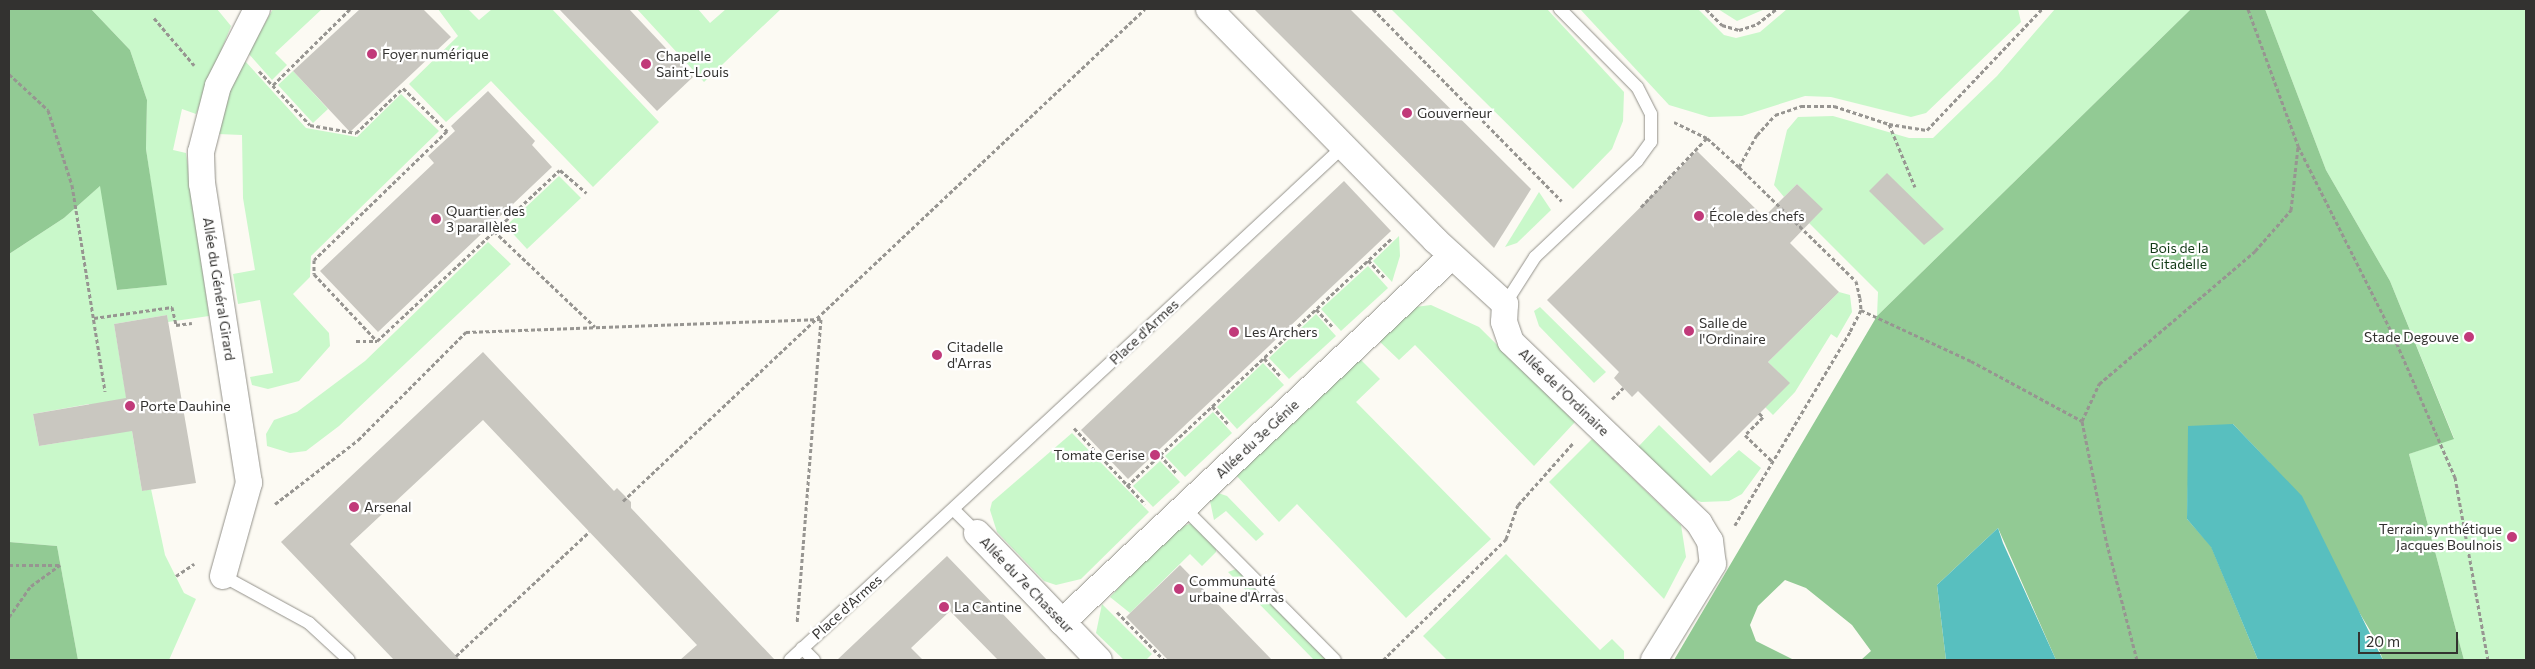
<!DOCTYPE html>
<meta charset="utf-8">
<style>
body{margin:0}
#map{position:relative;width:2535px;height:669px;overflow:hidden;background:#fcfaf3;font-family:Commissioner,sans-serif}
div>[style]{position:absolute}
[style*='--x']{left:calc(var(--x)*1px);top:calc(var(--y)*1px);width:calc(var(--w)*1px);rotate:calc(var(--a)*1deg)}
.green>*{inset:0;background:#c9f8ca}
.forest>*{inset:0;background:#92ca94}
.water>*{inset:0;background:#58bfbf}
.building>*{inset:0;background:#c9c7c0}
.path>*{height:3px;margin-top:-1.5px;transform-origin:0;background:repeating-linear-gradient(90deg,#979591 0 4px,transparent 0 6.5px)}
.roads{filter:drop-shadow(0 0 1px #93918a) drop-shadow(0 0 1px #93918a)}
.lane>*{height:12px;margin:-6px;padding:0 6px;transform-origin:6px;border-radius:6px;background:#fff}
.street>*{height:26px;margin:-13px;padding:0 13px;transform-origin:13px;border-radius:13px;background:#fff}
.dots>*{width:14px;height:14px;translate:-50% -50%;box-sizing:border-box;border:2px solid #fff;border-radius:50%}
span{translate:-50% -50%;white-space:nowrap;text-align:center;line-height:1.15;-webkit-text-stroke:4.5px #fff;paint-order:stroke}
.poi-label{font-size:14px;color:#333230}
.left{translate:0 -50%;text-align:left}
.right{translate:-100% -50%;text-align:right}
.park-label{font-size:14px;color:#133b17}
.street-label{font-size:14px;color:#333230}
.frame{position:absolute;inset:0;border:10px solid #333230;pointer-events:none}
.scale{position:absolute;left:2358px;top:632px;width:100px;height:22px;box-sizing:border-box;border:2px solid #333230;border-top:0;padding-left:6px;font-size:15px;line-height:18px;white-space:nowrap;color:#333230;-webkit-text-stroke:4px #fff;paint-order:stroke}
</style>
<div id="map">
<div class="green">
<i style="clip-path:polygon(evenodd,91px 9px,217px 9px,231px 26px,196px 114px,182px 109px,173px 150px,186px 153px,209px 316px,168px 322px,167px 315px,114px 324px,142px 491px,151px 489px,165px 555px,184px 593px,196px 599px,169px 660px,78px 660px,57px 546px,9px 542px,9px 254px,64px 218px,101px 185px,117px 290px,166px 285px,146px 149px,147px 100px,130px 50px,91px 9px,89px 404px,94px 437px,39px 446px,33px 414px,89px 404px)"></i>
<i style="clip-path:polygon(273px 9px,322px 9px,275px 53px,287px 65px,272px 80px,248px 53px)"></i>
<i style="clip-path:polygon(438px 9px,468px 9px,479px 20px,492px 9px,552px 9px,659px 122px,593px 187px,491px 81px,446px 122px,409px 84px,458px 36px)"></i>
<i style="clip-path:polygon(637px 9px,698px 9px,710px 23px,726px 9px,781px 9px,704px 82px)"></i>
<i style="clip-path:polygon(1391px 9px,1547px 9px,1624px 92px,1623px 121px,1612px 149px,1573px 189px)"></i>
<i style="clip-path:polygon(1580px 9px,1698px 9px,1724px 35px,1736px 38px,1760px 32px,1787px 9px,2018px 9px,2021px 22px,1926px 113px,1911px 117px,1831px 97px,1805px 96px,1742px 116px,1709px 117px,1669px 105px)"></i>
<i style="clip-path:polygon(1718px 9px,1765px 9px,1737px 21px)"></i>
<i style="clip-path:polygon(2055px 9px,2191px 9px,1877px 316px,1878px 292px,1809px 223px,1822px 209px,1797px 184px,1784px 197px,1774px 185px,1787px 130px,1798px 117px,1833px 116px,1909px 138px,1933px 138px,1997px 76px)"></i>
<i style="clip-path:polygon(2265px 9px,2526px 9px,2526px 660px,2464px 660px,2409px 454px,2454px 438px,2390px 281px,2326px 170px)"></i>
<i style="clip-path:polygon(245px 61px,306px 128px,357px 137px,401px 94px,439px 131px,311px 256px,310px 277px,293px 294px,329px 333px,330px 346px,299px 381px,268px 389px,252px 385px,250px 377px,273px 373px,260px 300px,238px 304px,233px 274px,255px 270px,243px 198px,242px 135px,218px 134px,226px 98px)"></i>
<i style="clip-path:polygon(293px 71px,328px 109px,313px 123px,278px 85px)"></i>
<i style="clip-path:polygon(559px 176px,581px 198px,527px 249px,506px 226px)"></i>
<i style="clip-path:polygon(1539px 192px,1551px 210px,1517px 243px,1505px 247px)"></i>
<i style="clip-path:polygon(1399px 236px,1400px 256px,1392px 282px,1373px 261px)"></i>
<i style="clip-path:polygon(488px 242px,511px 264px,339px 426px,306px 451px,290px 453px,267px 446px,266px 434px,274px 420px,297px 412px,365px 361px)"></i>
<i style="clip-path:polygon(1368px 266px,1388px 288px,1341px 331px,1321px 309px)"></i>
<i style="clip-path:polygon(1839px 292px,1850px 295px,1852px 312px,1837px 338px,1831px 334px,1795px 392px,1773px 415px,1765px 407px,1789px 383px,1768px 362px)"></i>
<i style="clip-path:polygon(1431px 305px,1479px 327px,1575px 422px,1534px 466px,1415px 345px,1399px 360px,1378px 340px,1415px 307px)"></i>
<i style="clip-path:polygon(1540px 307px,1606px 372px,1594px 383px,1539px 326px,1534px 311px)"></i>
<i style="clip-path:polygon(1316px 314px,1336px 336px,1289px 379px,1269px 358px)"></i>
<i style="clip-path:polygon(1359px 358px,1380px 379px,1356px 402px,1491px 539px,1406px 618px,1297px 504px,1279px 522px,1235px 474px)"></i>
<i style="clip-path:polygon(1263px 363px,1284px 385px,1237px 429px,1217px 407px)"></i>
<i style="clip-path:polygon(1213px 412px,1232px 433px,1185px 477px,1165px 456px)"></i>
<i style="clip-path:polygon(1659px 425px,1711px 476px,1739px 450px,1761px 468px,1742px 494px,1729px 501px,1701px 502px,1687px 496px,1638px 447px)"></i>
<i style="clip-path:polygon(1072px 433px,1149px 512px,1081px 579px,1056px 585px,1044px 581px,997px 532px,990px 510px,992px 502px)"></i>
<i style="clip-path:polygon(1592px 439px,1681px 525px,1686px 557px,1664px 599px,1549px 482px)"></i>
<i style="clip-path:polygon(1160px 461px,1180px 482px,1153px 507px,1133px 486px)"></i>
<i style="clip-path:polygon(1218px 493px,1227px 496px,1264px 534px,1256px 541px,1226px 511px,1214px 520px,1210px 501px)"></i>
<i style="clip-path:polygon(1192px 523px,1216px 544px,1216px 552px,1202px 566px,1190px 554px,1130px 613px,1110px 597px,1175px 529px)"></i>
<i style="clip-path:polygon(1506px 554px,1600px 650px,1612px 639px,1624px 651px,1624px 660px,1447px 660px,1423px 636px)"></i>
<i style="clip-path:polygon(1239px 568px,1331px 660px,1314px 660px,1228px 572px)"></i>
<i style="clip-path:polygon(1102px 604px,1152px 654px,1146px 660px,1124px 660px,1096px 633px)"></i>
</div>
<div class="forest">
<i style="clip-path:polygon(9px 9px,91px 9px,130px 50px,147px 100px,146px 149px,167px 285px,117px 290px,100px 186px,64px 218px,9px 254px)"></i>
<i style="clip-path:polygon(2191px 9px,2265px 9px,2326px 170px,2390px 281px,2454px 439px,2409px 454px,2464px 660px,2383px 660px,2374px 637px,2269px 462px,2233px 424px,2188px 484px,2187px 519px,2211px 546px,2258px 660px,2056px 660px,1998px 528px,1937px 585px,1946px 660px,1861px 660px,1871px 651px,1852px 625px,1806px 588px,1785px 580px,1758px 606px,1750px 625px,1756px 641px,1794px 660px,1674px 660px,1877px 316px)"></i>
<i style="clip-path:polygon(9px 542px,57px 546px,78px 660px,9px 660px)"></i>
</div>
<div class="water">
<i style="clip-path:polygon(2233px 424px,2302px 496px,2383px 660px,2258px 660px,2211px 547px,2187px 519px,2188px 426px)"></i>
<i style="clip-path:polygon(1998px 528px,2003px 543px,2056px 660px,1946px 660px,1937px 585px)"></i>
</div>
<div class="building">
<i style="clip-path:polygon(360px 9px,423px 9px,451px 37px,350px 132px,293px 71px)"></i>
<i style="clip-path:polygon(559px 9px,629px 9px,693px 77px,657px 111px)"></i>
<i style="clip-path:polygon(1254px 9px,1350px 9px,1531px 189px,1494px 248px)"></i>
<i style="clip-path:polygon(488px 91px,535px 141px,532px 145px,552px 167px,378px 332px,320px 271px,434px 163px,428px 156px,455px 131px,451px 126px)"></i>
<i style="clip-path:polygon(1697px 151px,1764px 217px,1797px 184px,1823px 209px,1790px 243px,1839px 292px,1768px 362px,1790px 383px,1710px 463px,1638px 391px,1632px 397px,1614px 378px,1619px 372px,1547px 300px)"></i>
<i style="clip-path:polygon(1887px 173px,1944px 229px,1924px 245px,1869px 191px)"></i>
<i style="clip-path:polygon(1344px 181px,1391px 231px,1128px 479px,1081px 430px)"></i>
<i style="clip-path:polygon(167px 315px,196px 483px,142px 491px,132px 431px,39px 446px,33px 414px,126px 398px,114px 324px)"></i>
<i style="clip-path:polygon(483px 352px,614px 491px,617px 488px,631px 502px,631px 508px,775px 660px,680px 660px,697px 645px,483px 420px,350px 544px,460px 660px,394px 660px,281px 542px)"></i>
<i style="clip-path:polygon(947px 556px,1047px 660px,998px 660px,950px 611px,911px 648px,923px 660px,837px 660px)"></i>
<i style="clip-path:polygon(1180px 565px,1272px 660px,1168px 660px,1126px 617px)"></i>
</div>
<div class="path">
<i style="--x:1373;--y:9;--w:269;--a:45.5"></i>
<i style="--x:1706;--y:9;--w:23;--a:45"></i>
<i style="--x:1722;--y:25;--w:18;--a:16"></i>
<i style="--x:1739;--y:30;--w:19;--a:-18"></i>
<i style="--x:1757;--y:24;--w:24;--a:-38"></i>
<i style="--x:2248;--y:9;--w:146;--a:69.9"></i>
<i style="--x:2298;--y:146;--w:214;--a:63.3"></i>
<i style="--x:2394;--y:337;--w:153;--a:66.5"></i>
<i style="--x:2455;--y:477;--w:186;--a:79.8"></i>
<i style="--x:154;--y:18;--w:62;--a:49.6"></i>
<i style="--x:259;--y:71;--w:74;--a:46.6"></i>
<i style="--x:310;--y:125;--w:47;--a:9.9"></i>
<i style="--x:356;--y:133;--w:65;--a:-43.8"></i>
<i style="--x:403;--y:88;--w:62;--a:44.3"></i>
<i style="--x:447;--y:131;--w:185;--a:135.9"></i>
<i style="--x:314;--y:260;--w:14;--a:90"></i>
<i style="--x:314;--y:274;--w:92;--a:46.8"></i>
<i style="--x:9;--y:74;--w:53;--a:42.7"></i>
<i style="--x:48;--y:110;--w:79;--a:72.3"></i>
<i style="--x:72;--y:185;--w:209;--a:80.9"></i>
<i style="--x:273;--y:85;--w:108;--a:-44.6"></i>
<i style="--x:1674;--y:122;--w:37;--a:26"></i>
<i style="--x:1707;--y:138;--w:43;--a:42.2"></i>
<i style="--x:1739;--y:167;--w:163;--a:44.3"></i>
<i style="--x:1856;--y:281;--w:17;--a:77"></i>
<i style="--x:1860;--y:298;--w:12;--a:85"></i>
<i style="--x:1861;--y:310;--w:25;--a:117"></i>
<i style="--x:1850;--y:332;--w:225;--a:120.8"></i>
<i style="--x:1889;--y:124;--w:68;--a:67.6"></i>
<i style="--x:1739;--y:167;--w:37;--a:-61"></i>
<i style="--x:1757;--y:135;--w:27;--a:-48"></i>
<i style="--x:1775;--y:115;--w:28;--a:-19"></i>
<i style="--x:1801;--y:106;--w:33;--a:0"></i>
<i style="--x:1834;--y:106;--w:58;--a:18.1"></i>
<i style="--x:1889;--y:124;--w:38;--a:9"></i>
<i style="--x:1927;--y:130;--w:167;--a:-46.5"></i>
<i style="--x:1641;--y:207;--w:95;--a:-46.3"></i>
<i style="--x:494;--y:231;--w:139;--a:43.5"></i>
<i style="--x:1368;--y:260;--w:25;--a:47"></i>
<i style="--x:1316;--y:309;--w:25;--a:47"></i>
<i style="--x:1861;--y:310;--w:121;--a:24.9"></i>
<i style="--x:1971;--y:361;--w:126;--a:28.4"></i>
<i style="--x:94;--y:318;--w:79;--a:-8"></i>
<i style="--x:172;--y:307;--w:18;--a:77"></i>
<i style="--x:176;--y:325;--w:16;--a:-7"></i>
<i style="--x:356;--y:341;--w:21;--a:0"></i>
<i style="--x:377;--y:341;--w:250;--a:-43.1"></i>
<i style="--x:560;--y:170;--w:35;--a:41"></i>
<i style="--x:1264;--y:358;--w:24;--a:48"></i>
<i style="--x:1612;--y:399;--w:16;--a:-45"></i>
<i style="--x:1212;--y:406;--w:24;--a:48"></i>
<i style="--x:1759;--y:413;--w:6;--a:45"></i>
<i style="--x:1763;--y:417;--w:25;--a:135"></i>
<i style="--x:1745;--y:435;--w:39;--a:44"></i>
<i style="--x:1074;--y:428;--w:104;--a:46.9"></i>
<i style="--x:1160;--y:455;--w:24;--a:48"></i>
<i style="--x:1127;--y:486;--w:362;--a:-43.1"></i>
<i style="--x:623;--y:501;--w:717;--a:-43.31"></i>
<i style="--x:275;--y:504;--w:105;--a:-37.6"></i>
<i style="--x:358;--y:440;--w:153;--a:-45"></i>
<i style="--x:466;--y:332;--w:355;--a:-2.1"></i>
<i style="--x:821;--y:319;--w:304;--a:94.5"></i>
<i style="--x:9;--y:565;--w:51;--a:0"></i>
<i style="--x:176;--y:576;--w:22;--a:-34"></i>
<i style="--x:1117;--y:612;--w:67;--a:45.6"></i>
<i style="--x:9;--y:617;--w:38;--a:-55"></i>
<i style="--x:31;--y:586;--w:36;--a:-36"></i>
<i style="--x:456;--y:656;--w:182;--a:-43"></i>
<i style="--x:1383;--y:660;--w:173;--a:-44.5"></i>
<i style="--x:1506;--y:539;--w:36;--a:-71"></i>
<i style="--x:1518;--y:505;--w:83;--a:-48.4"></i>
<i style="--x:2137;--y:660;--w:124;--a:-104.5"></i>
<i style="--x:2106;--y:540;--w:121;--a:-101.4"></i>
<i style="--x:2082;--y:421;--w:41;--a:-65.3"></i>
<i style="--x:2099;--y:384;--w:205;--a:-40.4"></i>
<i style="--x:2255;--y:251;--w:55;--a:-48.7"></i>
<i style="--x:2291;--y:210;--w:63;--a:-83.7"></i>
</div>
<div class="roads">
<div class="lane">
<i style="--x:1505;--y:304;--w:56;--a:-57.4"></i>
<i style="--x:1535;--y:257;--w:140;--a:-43.3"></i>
<i style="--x:1637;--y:161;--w:24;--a:-54"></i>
<i style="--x:1651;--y:142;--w:28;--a:-90"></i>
<i style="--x:1651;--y:114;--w:30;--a:-117"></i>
<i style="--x:1637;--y:87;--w:110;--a:-134.6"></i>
<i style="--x:1184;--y:508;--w:214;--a:45.2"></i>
<i style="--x:954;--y:510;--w:33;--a:45"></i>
<i style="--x:223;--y:576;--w:98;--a:28.7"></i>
<i style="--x:309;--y:623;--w:54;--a:42.8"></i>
<i style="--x:802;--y:648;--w:17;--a:45"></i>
<i style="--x:790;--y:660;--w:756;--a:-42.86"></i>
</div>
<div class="street">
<i style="--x:1209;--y:9;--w:323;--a:45.6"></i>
<i style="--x:1435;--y:240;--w:95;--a:42.4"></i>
<i style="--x:1505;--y:304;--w:18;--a:93"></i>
<i style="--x:1504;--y:322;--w:21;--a:71"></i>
<i style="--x:1511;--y:342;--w:261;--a:43.9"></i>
<i style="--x:1699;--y:523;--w:21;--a:59"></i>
<i style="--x:1710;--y:541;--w:23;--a:83"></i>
<i style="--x:1713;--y:564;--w:113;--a:121.6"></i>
<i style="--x:977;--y:533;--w:176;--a:46.2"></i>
<i style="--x:223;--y:576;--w:97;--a:-74.4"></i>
<i style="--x:249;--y:483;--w:303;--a:-98.9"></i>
<i style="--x:202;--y:184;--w:32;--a:-92"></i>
<i style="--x:201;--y:152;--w:68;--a:-75.6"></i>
<i style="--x:218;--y:86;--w:86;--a:-63.1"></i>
<i style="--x:1062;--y:622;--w:535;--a:-43.18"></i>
</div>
</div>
<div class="dots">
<i style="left:372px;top:54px;background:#c13a7a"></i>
<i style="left:646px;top:64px;background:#c13a7a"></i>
<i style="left:1407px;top:113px;background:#c13a7a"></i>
<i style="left:1699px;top:216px;background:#c13a7a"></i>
<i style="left:436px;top:219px;background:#c13a7a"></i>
<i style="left:1689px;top:331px;background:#c13a7a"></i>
<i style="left:1234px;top:332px;background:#c13a7a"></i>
<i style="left:2469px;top:337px;background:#c13a7a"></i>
<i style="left:937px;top:355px;background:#c13a7a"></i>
<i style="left:130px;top:406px;background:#c13a7a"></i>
<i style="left:1155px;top:455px;background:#c13a7a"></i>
<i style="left:354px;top:507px;background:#c13a7a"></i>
<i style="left:2512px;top:537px;background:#c13a7a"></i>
<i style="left:1179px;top:589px;background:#c13a7a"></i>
<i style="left:944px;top:607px;background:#c13a7a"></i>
</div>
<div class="poi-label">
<span class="left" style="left:382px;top:54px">Foyer numérique</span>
<span class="left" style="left:656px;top:64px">Chapelle<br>Saint-Louis</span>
<span class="left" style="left:1417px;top:113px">Gouverneur</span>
<span class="left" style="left:446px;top:219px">Quartier des<br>3 parallèles</span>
<span class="left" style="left:1709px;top:216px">École des chefs</span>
<span class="left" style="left:1699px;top:331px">Salle de<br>l'Ordinaire</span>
<span class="left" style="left:1244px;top:332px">Les Archers</span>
<span class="right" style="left:2459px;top:337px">Stade Degouve</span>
<span class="left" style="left:947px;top:355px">Citadelle<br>d'Arras</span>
<span class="left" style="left:140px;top:406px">Porte Dauhine</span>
<span class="right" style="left:1145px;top:455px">Tomate Cerise</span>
<span class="left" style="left:364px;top:507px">Arsenal</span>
<span class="right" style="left:2502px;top:537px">Terrain synthétique<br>Jacques Boulnois</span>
<span class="left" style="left:1189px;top:589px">Communauté<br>urbaine d'Arras</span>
<span class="left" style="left:954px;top:607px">La Cantine</span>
</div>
<div class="park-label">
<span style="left:2179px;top:256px">Bois de la<br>Citadelle</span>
</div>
<div class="street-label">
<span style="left:219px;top:289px;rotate:81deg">Allée du Général Girard</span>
<span style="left:1144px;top:332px;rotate:-43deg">Place d'Armes</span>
<span style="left:1564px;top:392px;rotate:44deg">Allée de l'Ordinaire</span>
<span style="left:1257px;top:439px;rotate:-43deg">Allée du 3e Génie</span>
<span style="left:1027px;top:585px;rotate:46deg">Allée du 7e Chasseur</span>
<span style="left:847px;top:607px;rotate:-42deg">Place d'Armes</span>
</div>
<div class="frame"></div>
<div class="scale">20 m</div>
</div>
